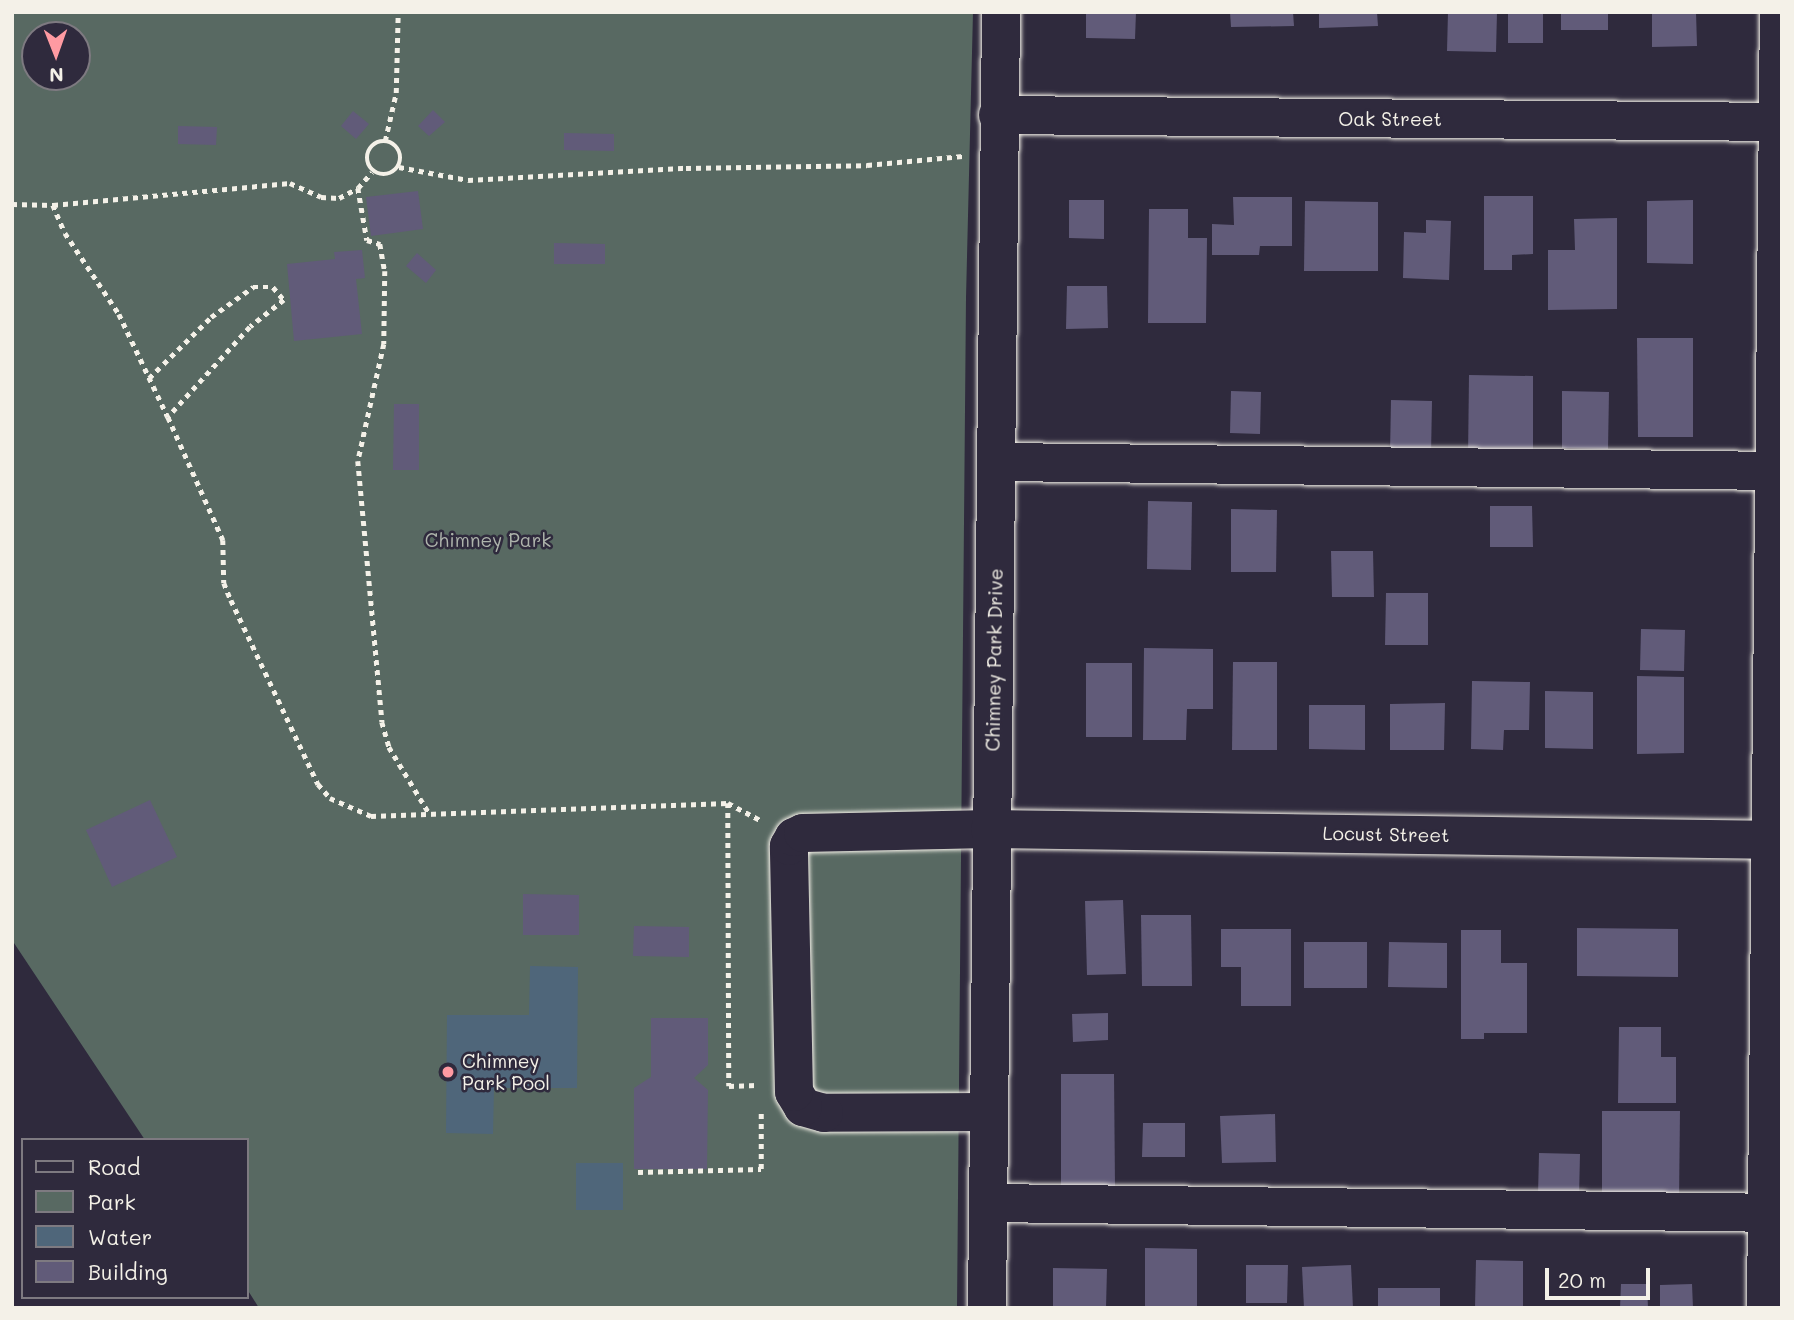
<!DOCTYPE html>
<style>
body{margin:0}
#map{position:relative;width:1794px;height:1320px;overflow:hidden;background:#2f2a3d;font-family:Mali,sans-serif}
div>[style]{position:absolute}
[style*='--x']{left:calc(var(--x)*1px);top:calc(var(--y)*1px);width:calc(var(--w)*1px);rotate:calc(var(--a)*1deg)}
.green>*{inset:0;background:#586962}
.water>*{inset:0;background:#4f667a}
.building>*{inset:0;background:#615b79}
.path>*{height:4.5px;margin-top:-2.25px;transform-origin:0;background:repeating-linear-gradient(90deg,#f4f1e8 0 5px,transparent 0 10px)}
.path>.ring{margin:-2.25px;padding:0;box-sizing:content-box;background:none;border:4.5px solid #f4f1e8;border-radius:50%}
.roads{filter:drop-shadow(0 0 2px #f4f1e8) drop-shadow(0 0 2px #f4f1e8)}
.minor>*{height:38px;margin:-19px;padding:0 19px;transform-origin:19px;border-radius:19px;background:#2f2a3d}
.dots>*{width:19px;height:19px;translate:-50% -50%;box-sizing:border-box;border:4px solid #2f2a3d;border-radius:50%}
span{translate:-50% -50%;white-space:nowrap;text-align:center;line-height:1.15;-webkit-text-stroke:5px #2f2a3d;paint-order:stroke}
.street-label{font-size:19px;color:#f4f1e8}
.park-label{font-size:19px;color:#aeb4ac}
.poi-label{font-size:19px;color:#f4f1e8}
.left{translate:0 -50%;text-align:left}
.frame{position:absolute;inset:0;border:14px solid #f4f1e8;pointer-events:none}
.legend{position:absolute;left:21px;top:1138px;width:228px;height:161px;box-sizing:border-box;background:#2f2a3d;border:2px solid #7e7a81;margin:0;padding:9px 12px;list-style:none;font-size:21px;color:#f4f1e8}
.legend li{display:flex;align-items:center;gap:14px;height:35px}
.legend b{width:35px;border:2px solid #7e7a81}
.north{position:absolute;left:21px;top:21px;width:70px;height:70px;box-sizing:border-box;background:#2f2a3d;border:2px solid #7e7a81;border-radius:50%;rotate:179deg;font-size:19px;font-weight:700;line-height:28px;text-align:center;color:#f4f1e8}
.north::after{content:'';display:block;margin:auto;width:24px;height:32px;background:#ff9aa2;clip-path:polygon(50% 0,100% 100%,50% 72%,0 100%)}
.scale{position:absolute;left:1545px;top:1268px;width:105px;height:32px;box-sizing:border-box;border:4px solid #f4f1e8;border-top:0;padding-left:9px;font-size:21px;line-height:24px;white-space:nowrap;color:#f4f1e8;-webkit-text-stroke:5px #2f2a3d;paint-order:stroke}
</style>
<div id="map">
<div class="green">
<i style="clip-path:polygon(evenodd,12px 12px,973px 12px,966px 298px,957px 1308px,259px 1308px,247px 1289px,247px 1140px,145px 1140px,12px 940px,12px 12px,35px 35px,77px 35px,77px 77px,35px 77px,35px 35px)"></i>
</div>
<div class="water">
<i style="clip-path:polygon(530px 966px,578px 967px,577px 1088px,494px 1088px,493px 1134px,446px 1133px,447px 1015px,529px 1015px)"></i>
<i style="clip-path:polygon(576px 1163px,623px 1163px,623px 1210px,576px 1210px)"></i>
</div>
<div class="building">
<i style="clip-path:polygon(1086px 12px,1136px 12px,1135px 39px,1086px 38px)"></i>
<i style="clip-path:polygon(1230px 12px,1293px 12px,1294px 26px,1231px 27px)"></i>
<i style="clip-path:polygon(1319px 12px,1377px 12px,1378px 26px,1319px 28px)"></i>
<i style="clip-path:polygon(1448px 12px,1497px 12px,1496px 52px,1447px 51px)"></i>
<i style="clip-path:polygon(1508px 12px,1543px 12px,1543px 43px,1508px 43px)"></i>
<i style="clip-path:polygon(1561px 12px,1608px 12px,1608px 30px,1561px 30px)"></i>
<i style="clip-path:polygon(1652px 12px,1696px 12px,1697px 46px,1652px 47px)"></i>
<i style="clip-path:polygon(433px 110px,445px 122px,429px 136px,418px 126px)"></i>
<i style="clip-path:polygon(353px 111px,369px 124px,356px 139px,341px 126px)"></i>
<i style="clip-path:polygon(178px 126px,217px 127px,216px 145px,178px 144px)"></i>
<i style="clip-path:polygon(564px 133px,614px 134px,614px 151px,564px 150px)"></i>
<i style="clip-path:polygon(418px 191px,423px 229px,371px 236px,366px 197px)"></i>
<i style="clip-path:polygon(1484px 196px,1533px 196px,1533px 254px,1512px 255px,1512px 270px,1484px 270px)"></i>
<i style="clip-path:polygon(1233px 197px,1292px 197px,1292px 246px,1260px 246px,1259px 255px,1212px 255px,1212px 224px,1234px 225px)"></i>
<i style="clip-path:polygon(1069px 200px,1104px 200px,1104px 239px,1069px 238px)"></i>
<i style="clip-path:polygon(1693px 200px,1693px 264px,1647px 263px,1647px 201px)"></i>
<i style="clip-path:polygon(1305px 201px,1378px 202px,1378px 271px,1304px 271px)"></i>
<i style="clip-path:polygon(1149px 209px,1188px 209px,1188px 238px,1207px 238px,1206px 323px,1148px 323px)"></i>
<i style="clip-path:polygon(1617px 218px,1617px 309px,1548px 310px,1548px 250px,1575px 250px,1574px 219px)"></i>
<i style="clip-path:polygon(1426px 220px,1451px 221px,1449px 280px,1403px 278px,1404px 232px,1426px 233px)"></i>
<i style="clip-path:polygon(554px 243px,605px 244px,605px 264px,554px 264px)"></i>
<i style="clip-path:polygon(362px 250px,365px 278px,356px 279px,362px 334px,294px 341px,287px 264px,335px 259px,334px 252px)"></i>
<i style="clip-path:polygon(417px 253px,436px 270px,426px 283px,406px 266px)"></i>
<i style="clip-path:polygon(1067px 286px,1107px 286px,1108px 328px,1066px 329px)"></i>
<i style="clip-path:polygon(1637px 338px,1693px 338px,1693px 437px,1638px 437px)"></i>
<i style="clip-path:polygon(1469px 375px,1533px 376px,1533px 458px,1468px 458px)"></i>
<i style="clip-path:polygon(1231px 391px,1261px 392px,1260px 434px,1230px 433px)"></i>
<i style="clip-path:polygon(1562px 391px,1609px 392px,1608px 449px,1562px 448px)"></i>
<i style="clip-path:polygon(1391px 400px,1432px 401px,1431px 455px,1390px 454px)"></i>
<i style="clip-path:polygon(394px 404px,419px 404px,419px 470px,393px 470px)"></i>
<i style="clip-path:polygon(1148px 501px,1192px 502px,1191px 570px,1147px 569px)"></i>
<i style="clip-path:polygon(1490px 506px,1532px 506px,1533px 547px,1490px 547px)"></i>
<i style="clip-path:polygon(1231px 509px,1277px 510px,1276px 572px,1231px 572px)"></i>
<i style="clip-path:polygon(1331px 551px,1373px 551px,1374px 597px,1332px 597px)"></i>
<i style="clip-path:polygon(1386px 593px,1428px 593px,1428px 645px,1385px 645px)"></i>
<i style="clip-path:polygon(1641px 629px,1685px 630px,1684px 671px,1640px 670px)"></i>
<i style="clip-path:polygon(1144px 648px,1213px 649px,1213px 709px,1187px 709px,1186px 740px,1143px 740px)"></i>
<i style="clip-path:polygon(1233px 662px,1277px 662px,1277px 750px,1232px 750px)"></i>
<i style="clip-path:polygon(1086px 663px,1132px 663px,1132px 737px,1086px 737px)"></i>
<i style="clip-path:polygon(1637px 676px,1684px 677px,1684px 753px,1637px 754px)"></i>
<i style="clip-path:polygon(1472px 681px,1530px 682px,1529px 730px,1504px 730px,1503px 750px,1471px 749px)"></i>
<i style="clip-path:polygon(1545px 691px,1593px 692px,1593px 749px,1545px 748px)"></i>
<i style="clip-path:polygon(1445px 703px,1444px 750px,1390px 750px,1390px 704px)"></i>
<i style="clip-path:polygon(1309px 705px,1365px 705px,1365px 750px,1309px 749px)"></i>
<i style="clip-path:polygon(150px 800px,177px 857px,112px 887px,86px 830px)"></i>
<i style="clip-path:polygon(523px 894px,579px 895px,579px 935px,523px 935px)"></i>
<i style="clip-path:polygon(1123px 900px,1126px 974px,1087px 975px,1085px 901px)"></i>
<i style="clip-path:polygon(1141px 915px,1191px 915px,1192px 986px,1142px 986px)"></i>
<i style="clip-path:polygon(634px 926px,689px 927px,689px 957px,633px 956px)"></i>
<i style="clip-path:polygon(1577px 928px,1678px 929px,1678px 977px,1577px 976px)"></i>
<i style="clip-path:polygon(1221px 929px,1291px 929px,1291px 1006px,1241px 1006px,1241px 967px,1221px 967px)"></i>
<i style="clip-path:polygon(1461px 930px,1501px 930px,1501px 963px,1527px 963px,1527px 1033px,1484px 1033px,1484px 1039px,1461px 1039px)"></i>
<i style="clip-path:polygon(1304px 942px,1367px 942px,1367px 988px,1304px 988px)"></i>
<i style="clip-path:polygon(1389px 942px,1447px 943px,1447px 988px,1388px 987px)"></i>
<i style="clip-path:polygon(1108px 1013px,1108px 1040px,1073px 1042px,1072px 1014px)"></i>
<i style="clip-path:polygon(651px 1018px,708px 1018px,708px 1065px,694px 1078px,708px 1090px,707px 1169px,634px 1169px,634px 1088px,651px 1077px)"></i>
<i style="clip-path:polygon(1619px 1027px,1661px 1027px,1661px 1057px,1676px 1057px,1676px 1103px,1618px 1103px)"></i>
<i style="clip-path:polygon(1061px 1074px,1114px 1074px,1115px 1187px,1061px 1188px)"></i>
<i style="clip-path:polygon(1602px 1111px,1680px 1111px,1679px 1200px,1602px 1199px)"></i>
<i style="clip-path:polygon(1275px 1114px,1276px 1162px,1222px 1163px,1220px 1116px)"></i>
<i style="clip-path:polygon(1143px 1123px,1185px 1123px,1185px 1157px,1142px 1157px)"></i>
<i style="clip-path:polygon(1539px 1153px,1580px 1154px,1579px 1197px,1538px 1196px)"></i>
<i style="clip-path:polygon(1145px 1248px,1197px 1249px,1197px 1308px,1145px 1308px)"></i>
<i style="clip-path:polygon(1476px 1260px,1523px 1261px,1523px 1308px,1475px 1308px)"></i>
<i style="clip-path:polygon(1246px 1265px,1288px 1265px,1287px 1303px,1246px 1303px)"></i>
<i style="clip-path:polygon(1351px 1265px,1353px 1308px,1304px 1308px,1302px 1267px)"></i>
<i style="clip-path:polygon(1053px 1268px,1107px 1269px,1106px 1308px,1053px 1308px)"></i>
<i style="clip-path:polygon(1621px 1284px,1647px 1284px,1648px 1308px,1620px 1308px)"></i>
<i style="clip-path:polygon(1692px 1284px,1693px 1308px,1660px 1308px,1660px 1285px)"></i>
<i style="clip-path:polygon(1378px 1288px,1440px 1288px,1440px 1308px,1378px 1308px)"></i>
</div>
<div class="path">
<i class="ring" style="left:367px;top:141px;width:29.5px;height:29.5px"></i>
<i style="--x:385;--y:141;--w:49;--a:-77.1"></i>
<i style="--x:396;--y:93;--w:81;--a:-88.6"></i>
<i style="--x:399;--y:167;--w:70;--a:10.7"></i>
<i style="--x:468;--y:180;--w:218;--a:-3.2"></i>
<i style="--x:686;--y:168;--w:181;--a:-0.9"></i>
<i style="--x:867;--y:165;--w:96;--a:-5.4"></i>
<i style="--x:358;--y:188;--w:53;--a:80.2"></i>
<i style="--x:367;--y:240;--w:14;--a:17"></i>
<i style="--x:380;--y:244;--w:27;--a:80"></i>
<i style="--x:385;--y:271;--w:73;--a:90.8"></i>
<i style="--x:384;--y:344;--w:120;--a:102.5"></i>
<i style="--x:358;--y:461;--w:262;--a:84.7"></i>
<i style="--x:382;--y:722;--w:26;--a:74"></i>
<i style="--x:389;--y:747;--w:77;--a:58.8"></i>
<i style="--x:12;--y:204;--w:41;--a:1.4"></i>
<i style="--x:53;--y:205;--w:238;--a:-5.3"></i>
<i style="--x:290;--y:183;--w:34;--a:24"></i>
<i style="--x:321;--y:197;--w:18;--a:3"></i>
<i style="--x:339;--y:198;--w:21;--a:-28"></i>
<i style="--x:358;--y:188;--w:21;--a:-49"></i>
<i style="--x:53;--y:205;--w:30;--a:67"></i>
<i style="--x:65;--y:233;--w:97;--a:56.3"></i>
<i style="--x:119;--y:314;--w:114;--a:64.6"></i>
<i style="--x:168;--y:417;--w:135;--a:65.9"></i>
<i style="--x:223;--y:540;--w:43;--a:88.7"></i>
<i style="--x:224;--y:583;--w:18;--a:68"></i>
<i style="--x:231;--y:600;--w:204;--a:64.7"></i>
<i style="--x:318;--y:784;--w:18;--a:49"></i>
<i style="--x:330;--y:798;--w:45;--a:23.7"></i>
<i style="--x:371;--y:816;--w:357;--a:-2.1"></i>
<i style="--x:728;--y:803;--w:38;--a:28"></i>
<i style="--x:149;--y:378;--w:87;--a:-44.5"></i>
<i style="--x:211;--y:317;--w:52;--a:-35.5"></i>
<i style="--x:253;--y:287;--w:20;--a:0"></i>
<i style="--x:273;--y:287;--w:17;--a:50"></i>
<i style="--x:284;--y:300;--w:43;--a:141.5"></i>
<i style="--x:250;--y:327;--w:122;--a:132.3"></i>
<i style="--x:728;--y:803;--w:283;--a:89.8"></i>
<i style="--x:729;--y:1086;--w:28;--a:-2"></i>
<i style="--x:638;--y:1172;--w:123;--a:-1.4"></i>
<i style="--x:761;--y:1169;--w:58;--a:-90"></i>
</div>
<div class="roads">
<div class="minor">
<i style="--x:998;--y:115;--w:784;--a:0.51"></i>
<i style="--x:999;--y:462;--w:783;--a:0.66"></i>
<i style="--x:988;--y:1112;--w:164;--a:179.7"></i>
<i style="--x:824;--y:1113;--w:22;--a:-164"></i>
<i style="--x:803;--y:1107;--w:17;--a:-121"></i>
<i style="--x:794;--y:1092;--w:246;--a:-91.2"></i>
<i style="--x:789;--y:846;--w:10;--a:-61"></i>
<i style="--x:794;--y:837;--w:10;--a:-24"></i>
<i style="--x:803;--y:833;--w:187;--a:-1.2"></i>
<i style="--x:990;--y:829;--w:792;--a:0.8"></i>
<i style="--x:988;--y:1203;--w:794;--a:0.72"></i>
<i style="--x:987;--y:1308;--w:1296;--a:-89.38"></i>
<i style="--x:1766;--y:1308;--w:1296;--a:-89.43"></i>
</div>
</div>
<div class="dots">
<i style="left:448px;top:1072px;background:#ff9aa2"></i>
</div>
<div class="street-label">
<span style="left:1390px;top:119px">Oak Street</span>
<span style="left:994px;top:660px;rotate:-89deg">Chimney Park Drive</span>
<span style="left:1386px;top:834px;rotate:1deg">Locust Street</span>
</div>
<div class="park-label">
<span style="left:488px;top:540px">Chimney Park</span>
</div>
<div class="poi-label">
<span class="left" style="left:462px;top:1072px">Chimney<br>Park Pool</span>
</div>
<div class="frame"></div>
<ul class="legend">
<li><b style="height:9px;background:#2f2a3d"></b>Road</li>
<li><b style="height:19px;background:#586962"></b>Park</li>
<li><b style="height:19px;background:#4f667a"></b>Water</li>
<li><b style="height:19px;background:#615b79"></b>Building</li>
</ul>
<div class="north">N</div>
<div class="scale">20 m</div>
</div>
